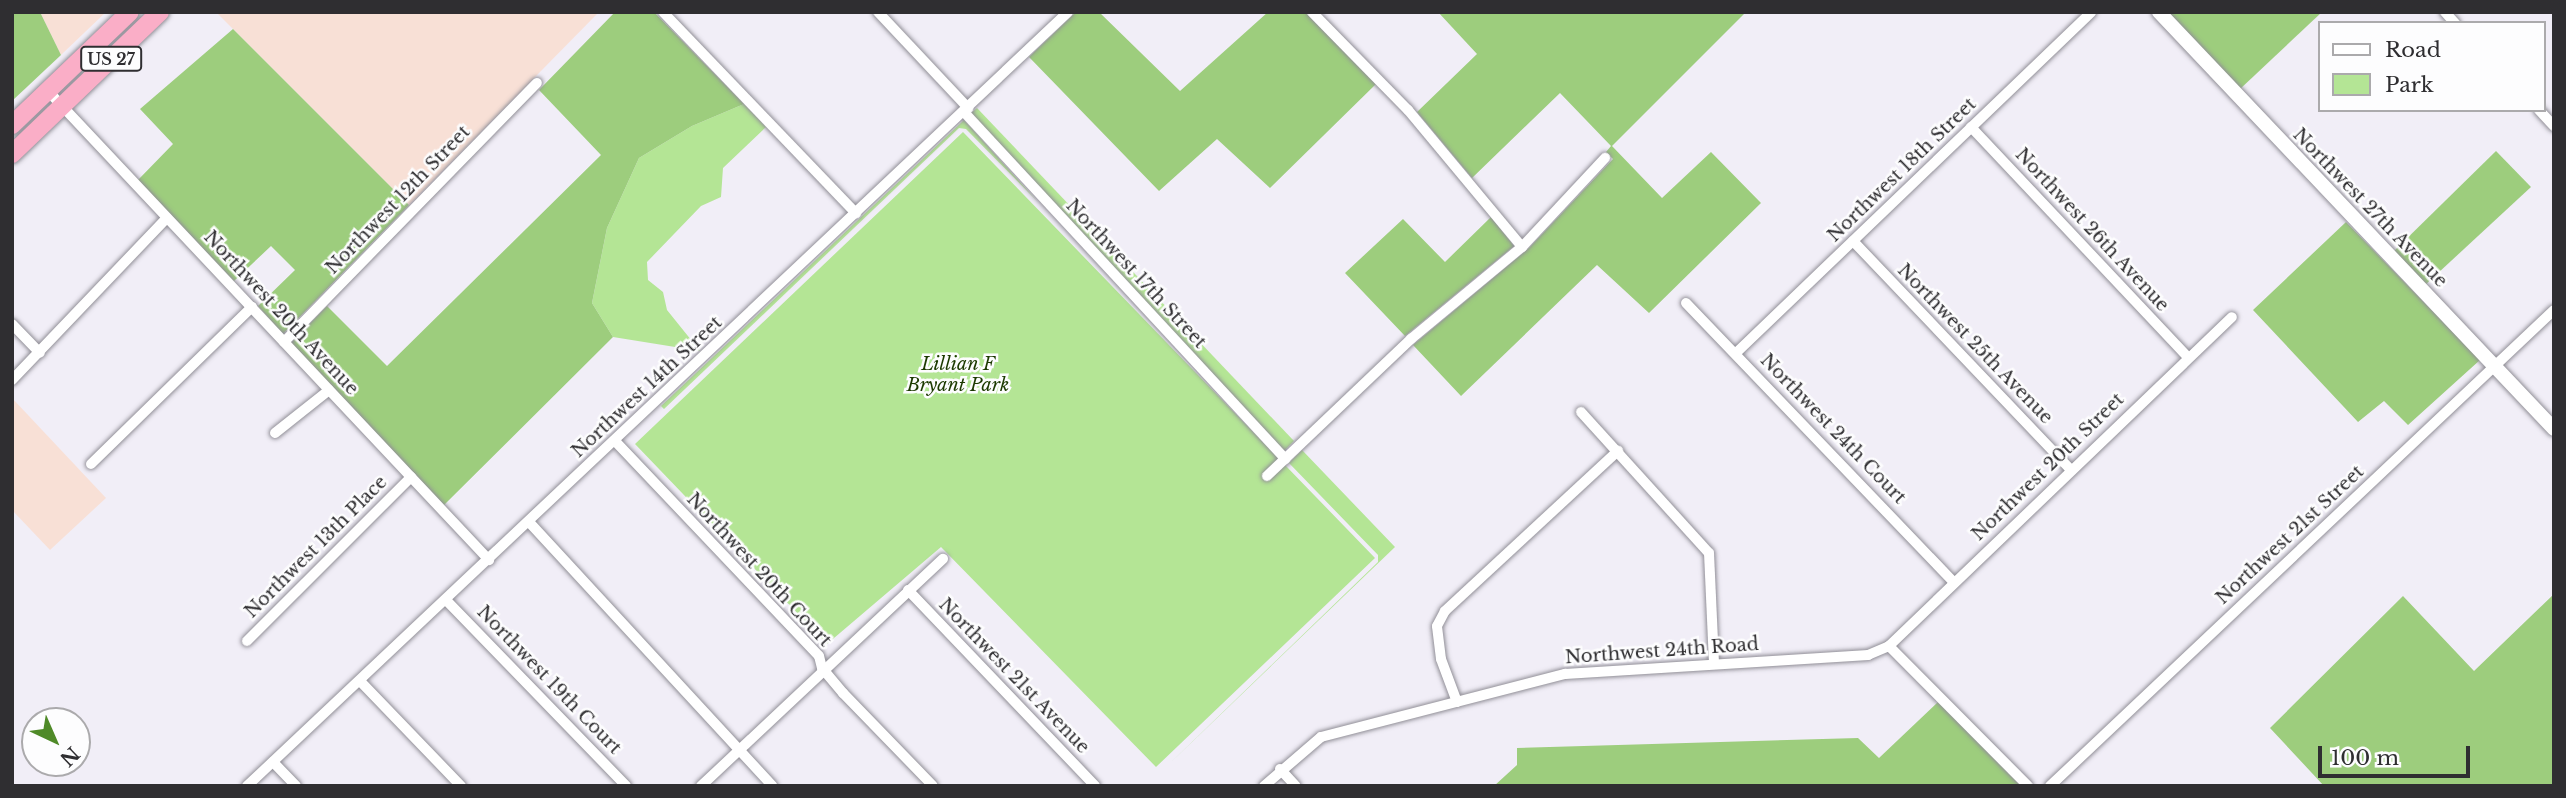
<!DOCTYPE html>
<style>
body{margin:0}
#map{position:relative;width:2566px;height:798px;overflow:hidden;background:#f1eef7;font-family:"Libre Baskerville",serif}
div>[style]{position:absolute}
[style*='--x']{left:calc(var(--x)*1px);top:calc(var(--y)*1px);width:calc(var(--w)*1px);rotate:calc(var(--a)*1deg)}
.commercial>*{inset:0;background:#f8e0d6}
.green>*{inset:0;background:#b4e595}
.forest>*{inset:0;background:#9dcd7d}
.roads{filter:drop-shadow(0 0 2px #918f97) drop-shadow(0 0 2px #918f97)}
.minor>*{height:10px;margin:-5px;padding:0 5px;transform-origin:5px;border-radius:5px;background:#fff}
.tertiary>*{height:14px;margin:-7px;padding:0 7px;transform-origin:7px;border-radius:7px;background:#fff}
.trunk>*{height:18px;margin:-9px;padding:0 9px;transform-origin:9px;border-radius:9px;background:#faaec7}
span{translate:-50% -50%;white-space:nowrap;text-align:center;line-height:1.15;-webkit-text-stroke:5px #fdfdfe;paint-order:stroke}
.shield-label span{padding:2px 5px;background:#fdfdfe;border:2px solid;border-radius:5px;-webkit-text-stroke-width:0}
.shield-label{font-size:16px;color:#2f2e31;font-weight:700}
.street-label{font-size:18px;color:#2f2e31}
.park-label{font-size:18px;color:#1c3a00;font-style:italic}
.frame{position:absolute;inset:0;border:14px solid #2f2e31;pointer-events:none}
.legend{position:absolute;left:2318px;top:21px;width:228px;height:91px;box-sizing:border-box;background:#fdfdfe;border:2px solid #abaaac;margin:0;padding:9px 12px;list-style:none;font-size:21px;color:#2f2e31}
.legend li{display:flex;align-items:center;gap:14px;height:35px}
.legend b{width:35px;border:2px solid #abaaac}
.north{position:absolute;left:21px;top:707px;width:70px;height:70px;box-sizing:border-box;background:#fdfdfe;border:2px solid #abaaac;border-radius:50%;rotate:136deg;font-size:19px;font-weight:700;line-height:28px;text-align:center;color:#2f2e31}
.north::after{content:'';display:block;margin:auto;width:24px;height:32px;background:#4f8a28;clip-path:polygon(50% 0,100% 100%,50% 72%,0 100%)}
.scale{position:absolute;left:2318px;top:746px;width:152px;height:32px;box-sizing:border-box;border:4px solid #2f2e31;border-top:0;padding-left:9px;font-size:21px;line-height:24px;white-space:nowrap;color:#2f2e31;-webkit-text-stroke:5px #fdfdfe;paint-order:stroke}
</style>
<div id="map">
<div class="commercial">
<i style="clip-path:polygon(40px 12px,106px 12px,61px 55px)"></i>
<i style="clip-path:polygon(216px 12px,599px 12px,409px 205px)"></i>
<i style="clip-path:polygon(12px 398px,106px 498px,50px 550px,12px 510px)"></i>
</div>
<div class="green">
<i style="clip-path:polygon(744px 104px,766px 127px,723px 168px,721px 197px,701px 206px,647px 262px,648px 280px,663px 292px,667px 310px,700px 351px,613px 337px,592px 303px,607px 228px,639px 158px,692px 126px)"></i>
<i style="clip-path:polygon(977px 108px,1294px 441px,1284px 451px,971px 113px)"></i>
<i style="clip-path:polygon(964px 120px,1038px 202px,966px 129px,959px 128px,664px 409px,661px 406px)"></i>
<i style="clip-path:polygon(963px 132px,1375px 558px,1156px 767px,941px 547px,827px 644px,635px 444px)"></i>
<i style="clip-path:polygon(1302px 450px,1395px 547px,1165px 768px,1378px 562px,1378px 555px,1289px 463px)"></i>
</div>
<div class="forest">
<i style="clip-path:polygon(12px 12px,40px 12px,61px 55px,12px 101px)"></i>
<i style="clip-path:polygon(615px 12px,654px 12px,744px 104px,692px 126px,639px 158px,607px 228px,592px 303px,613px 337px,444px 505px,291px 343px,327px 306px,387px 366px,601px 155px,539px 90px)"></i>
<i style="clip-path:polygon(1076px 12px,1099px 12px,1180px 91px,1268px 12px,1305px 12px,1376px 84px,1270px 188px,1217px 139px,1159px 191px,1029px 57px)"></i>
<i style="clip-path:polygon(1438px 12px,1746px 12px,1612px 146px,1662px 198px,1711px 152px,1761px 203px,1649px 313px,1597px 265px,1461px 396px,1413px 345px,1529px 248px,1613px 159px,1606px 152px,1611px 146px,1560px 93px,1472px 178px,1417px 112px,1477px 54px)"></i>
<i style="clip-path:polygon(2166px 12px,2322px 12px,2239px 90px)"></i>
<i style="clip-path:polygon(233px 29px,409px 205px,283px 334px,258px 306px,295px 270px,271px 246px,234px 281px,138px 180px,173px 144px,140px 109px)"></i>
<i style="clip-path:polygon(2496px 151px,2531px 187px,2424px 286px,2392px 253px)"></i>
<i style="clip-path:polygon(1491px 217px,1514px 246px,1405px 336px,1345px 273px,1403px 219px,1445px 262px)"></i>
<i style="clip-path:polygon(2346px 222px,2480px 360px,2408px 425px,2384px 401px,2358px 422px,2253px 310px)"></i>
<i style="clip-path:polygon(2554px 594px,2554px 786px,2324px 786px,2270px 728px,2403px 596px,2474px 671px)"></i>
<i style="clip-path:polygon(1938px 702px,2021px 786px,1494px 786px,1517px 765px,1517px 748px,1858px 738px,1879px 758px)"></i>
</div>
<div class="roads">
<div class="minor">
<i style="--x:663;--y:12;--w:279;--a:46.2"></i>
<i style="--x:878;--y:12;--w:132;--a:46.8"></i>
<i style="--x:1312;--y:12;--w:137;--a:45.6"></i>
<i style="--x:1408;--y:110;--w:178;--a:50.2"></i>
<i style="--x:2445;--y:12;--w:15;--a:48"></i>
<i style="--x:48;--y:91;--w:644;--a:46.76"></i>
<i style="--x:2539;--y:110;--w:22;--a:47"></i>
<i style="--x:964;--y:112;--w:473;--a:47.2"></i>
<i style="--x:1971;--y:127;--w:316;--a:46.7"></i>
<i style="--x:1853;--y:241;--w:316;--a:46.4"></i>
<i style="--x:1686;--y:303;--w:385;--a:46.2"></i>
<i style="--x:12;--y:324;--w:40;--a:46"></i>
<i style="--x:284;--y:342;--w:362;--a:-45.7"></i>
<i style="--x:1736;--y:353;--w:492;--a:-43.8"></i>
<i style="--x:12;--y:380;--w:224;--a:-46.3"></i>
<i style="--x:1581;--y:412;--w:190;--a:47.8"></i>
<i style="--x:1709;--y:553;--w:111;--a:87.4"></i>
<i style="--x:275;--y:433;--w:69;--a:-38.5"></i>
<i style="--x:615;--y:441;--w:296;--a:46.5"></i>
<i style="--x:819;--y:656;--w:12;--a:76"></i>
<i style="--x:822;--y:668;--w:33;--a:50"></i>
<i style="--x:843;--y:693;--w:129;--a:45.9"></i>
<i style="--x:91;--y:464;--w:225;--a:-44.3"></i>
<i style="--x:1267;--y:476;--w:199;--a:-43.6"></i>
<i style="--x:1411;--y:339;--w:144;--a:-39.7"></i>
<i style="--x:1522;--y:247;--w:122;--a:-47"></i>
<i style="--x:529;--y:522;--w:359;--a:47.3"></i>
<i style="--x:908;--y:590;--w:271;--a:46.3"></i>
<i style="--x:446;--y:600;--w:259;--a:45.9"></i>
<i style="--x:247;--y:641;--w:232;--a:-45"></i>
<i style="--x:1889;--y:646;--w:475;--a:-43.8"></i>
<i style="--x:360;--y:681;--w:146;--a:46.1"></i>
<i style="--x:1457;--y:702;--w:46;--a:-110.4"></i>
<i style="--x:1441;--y:659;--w:33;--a:-97"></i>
<i style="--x:1437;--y:626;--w:17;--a:-62"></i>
<i style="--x:1445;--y:611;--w:236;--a:-42.8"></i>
<i style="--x:273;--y:762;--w:33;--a:46"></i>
<i style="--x:1280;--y:769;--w:23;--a:47"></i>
<i style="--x:247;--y:786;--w:1128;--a:-43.31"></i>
<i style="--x:701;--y:786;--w:332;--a:-43.2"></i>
<i style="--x:1264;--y:786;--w:75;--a:-40.7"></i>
<i style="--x:1321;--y:737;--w:252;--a:-14.5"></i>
<i style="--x:1565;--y:674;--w:304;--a:-3.6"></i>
<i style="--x:1868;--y:655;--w:23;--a:-23"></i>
<i style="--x:1889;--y:646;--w:197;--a:45.2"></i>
<i style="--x:2050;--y:786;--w:693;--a:-43.36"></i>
</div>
<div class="tertiary">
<i style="--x:2159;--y:12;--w:574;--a:46.55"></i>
</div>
<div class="trunk">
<i style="--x:12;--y:125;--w:163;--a:-43.8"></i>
<i style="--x:12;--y:154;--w:205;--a:-43.8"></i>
</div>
</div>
<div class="shield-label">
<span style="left:111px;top:59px">US 27</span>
</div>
<div class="street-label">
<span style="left:1902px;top:170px;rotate:-44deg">Northwest 18th Street</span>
<span style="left:398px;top:200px;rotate:-46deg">Northwest 12th Street</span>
<span style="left:2370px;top:208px;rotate:46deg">Northwest 27th Avenue</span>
<span style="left:2092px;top:230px;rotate:47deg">Northwest 26th Avenue</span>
<span style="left:1136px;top:274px;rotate:47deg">Northwest 17th Street</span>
<span style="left:281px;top:313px;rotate:47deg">Northwest 20th Avenue</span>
<span style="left:1975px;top:344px;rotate:46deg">Northwest 25th Avenue</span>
<span style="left:647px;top:387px;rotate:-43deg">Northwest 14th Street</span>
<span style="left:1833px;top:429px;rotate:46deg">Northwest 24th Court</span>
<span style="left:2048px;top:467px;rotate:-44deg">Northwest 20th Street</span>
<span style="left:2290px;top:535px;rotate:-43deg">Northwest 21st Street</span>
<span style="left:316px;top:547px;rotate:-45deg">Northwest 13th Place</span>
<span style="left:759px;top:570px;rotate:47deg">Northwest 20th Court</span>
<span style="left:1662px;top:651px;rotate:-4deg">Northwest 24th Road</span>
<span style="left:1014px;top:676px;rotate:46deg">Northwest 21st Avenue</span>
<span style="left:549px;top:680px;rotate:46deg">Northwest 19th Court</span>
</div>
<div class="park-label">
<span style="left:958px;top:375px">Lillian F<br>Bryant Park</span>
</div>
<div class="frame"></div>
<ul class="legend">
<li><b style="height:9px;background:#fff"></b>Road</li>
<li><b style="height:19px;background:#b4e595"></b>Park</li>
</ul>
<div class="north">N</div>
<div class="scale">100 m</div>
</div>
